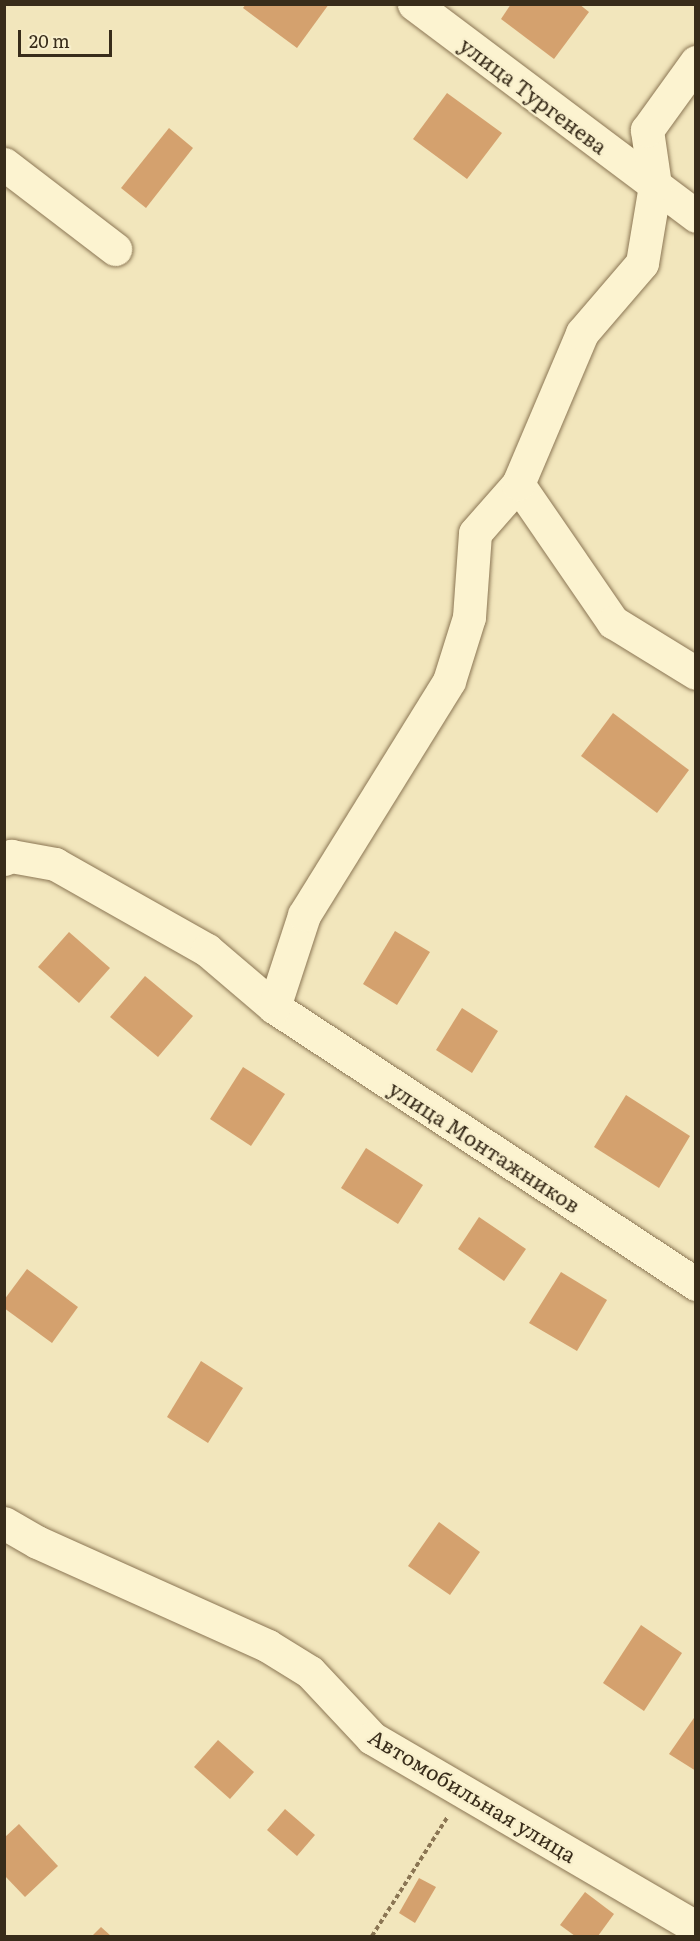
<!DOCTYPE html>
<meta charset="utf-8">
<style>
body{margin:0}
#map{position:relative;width:700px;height:1941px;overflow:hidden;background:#f2e6bc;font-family:Literata,serif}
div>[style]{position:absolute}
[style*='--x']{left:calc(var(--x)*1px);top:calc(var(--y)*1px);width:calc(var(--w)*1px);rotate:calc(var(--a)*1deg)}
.building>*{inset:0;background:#d4a16e}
.path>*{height:4px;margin-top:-2px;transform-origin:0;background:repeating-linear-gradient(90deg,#8b7654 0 4.5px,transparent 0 7.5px)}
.roads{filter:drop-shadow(0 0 2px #8b7654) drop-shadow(0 0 2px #8b7654)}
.minor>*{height:33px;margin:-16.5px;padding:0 16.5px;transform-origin:16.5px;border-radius:16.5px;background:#fcf3d0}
span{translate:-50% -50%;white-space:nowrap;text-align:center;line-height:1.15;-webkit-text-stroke:4.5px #f8efcc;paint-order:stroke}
.street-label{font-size:21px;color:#382c1a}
.frame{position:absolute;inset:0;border:6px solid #382c1a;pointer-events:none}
.scale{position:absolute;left:18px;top:30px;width:94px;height:27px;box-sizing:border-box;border:3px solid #382c1a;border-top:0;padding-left:8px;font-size:18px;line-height:21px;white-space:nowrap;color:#382c1a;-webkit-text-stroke:4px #f8efcc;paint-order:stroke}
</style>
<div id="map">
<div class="building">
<i style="clip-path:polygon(246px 4px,329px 4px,297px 48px,243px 8px)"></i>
<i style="clip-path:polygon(511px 4px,579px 4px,589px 12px,554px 59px,501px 19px)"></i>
<i style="clip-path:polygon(447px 93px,502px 133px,467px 179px,413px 139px)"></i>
<i style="clip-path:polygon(169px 128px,193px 148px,146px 208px,121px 188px)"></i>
<i style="clip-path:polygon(613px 713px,689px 770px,657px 813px,581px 756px)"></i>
<i style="clip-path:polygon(395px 931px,430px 952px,397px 1005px,363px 984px)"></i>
<i style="clip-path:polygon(69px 932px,110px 968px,79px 1003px,38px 967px)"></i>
<i style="clip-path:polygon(145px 976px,193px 1016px,158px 1057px,110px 1017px)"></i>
<i style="clip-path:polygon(462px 1008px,498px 1031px,472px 1073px,436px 1050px)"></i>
<i style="clip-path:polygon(243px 1067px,285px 1094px,251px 1146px,210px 1119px)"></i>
<i style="clip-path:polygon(626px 1095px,690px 1136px,659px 1188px,594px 1147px)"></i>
<i style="clip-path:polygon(366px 1148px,423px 1185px,398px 1224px,341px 1188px)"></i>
<i style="clip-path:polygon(479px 1217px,526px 1249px,504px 1281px,458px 1249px)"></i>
<i style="clip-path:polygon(27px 1269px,78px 1307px,52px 1343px,4px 1308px,4px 1300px)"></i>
<i style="clip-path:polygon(561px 1272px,607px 1300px,577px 1351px,529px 1323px)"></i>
<i style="clip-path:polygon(201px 1361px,243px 1388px,208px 1443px,167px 1417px)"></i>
<i style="clip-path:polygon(439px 1522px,480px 1552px,450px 1595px,408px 1566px)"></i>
<i style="clip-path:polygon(641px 1625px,682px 1653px,644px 1711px,603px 1683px)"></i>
<i style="clip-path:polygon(696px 1715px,696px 1771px,669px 1754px)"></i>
<i style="clip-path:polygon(218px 1740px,254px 1772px,230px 1799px,194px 1767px)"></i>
<i style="clip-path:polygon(285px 1809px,315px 1835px,297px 1856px,267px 1830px)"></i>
<i style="clip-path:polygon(19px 1824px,58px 1866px,25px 1897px,4px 1875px,4px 1838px)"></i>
<i style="clip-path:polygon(419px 1878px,436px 1887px,415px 1923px,399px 1913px)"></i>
<i style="clip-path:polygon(585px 1892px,614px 1914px,598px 1936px,575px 1936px,560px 1925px)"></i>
<i style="clip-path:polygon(101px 1927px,111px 1936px,92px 1936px)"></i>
</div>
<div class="path">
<i style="--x:372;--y:1936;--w:140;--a:-57.6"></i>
</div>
<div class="roads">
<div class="minor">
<i style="--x:414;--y:4;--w:353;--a:36.9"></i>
<i style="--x:4;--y:164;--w:140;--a:37.4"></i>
<i style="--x:518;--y:484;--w:168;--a:55.5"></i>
<i style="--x:613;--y:622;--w:97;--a:31.6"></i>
<i style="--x:4;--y:859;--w:8;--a:-23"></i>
<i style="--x:11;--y:856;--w:45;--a:10.3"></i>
<i style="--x:55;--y:864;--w:175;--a:29.5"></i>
<i style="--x:207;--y:950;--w:88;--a:40.4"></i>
<i style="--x:274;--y:1007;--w:505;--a:33.28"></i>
<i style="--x:274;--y:1007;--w:97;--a:-71.9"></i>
<i style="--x:304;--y:915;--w:275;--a:-58.2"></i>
<i style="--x:449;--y:681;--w:67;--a:-72.6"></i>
<i style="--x:469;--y:617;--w:84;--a:-85.9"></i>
<i style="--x:475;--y:533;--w:65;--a:-48.7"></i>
<i style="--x:518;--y:484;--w:164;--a:-67"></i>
<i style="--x:582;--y:333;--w:92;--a:-49.4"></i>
<i style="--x:642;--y:263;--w:79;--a:-80.5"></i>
<i style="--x:655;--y:185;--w:56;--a:-98.3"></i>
<i style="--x:647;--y:130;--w:84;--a:-54.2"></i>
<i style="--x:4;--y:1523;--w:38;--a:30"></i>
<i style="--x:37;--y:1542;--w:253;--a:24.2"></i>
<i style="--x:268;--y:1646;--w:49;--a:31.8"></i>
<i style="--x:310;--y:1672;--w:91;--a:46.8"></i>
<i style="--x:372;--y:1738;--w:375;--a:30.3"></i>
</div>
</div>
<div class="street-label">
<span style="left:534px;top:95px;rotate:37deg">улица Тургенева</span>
<span style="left:485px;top:1146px;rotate:33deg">улица Монтажников</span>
<span style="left:473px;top:1795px;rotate:31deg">Автомобильная улица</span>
</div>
<div class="frame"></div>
<div class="scale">20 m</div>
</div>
